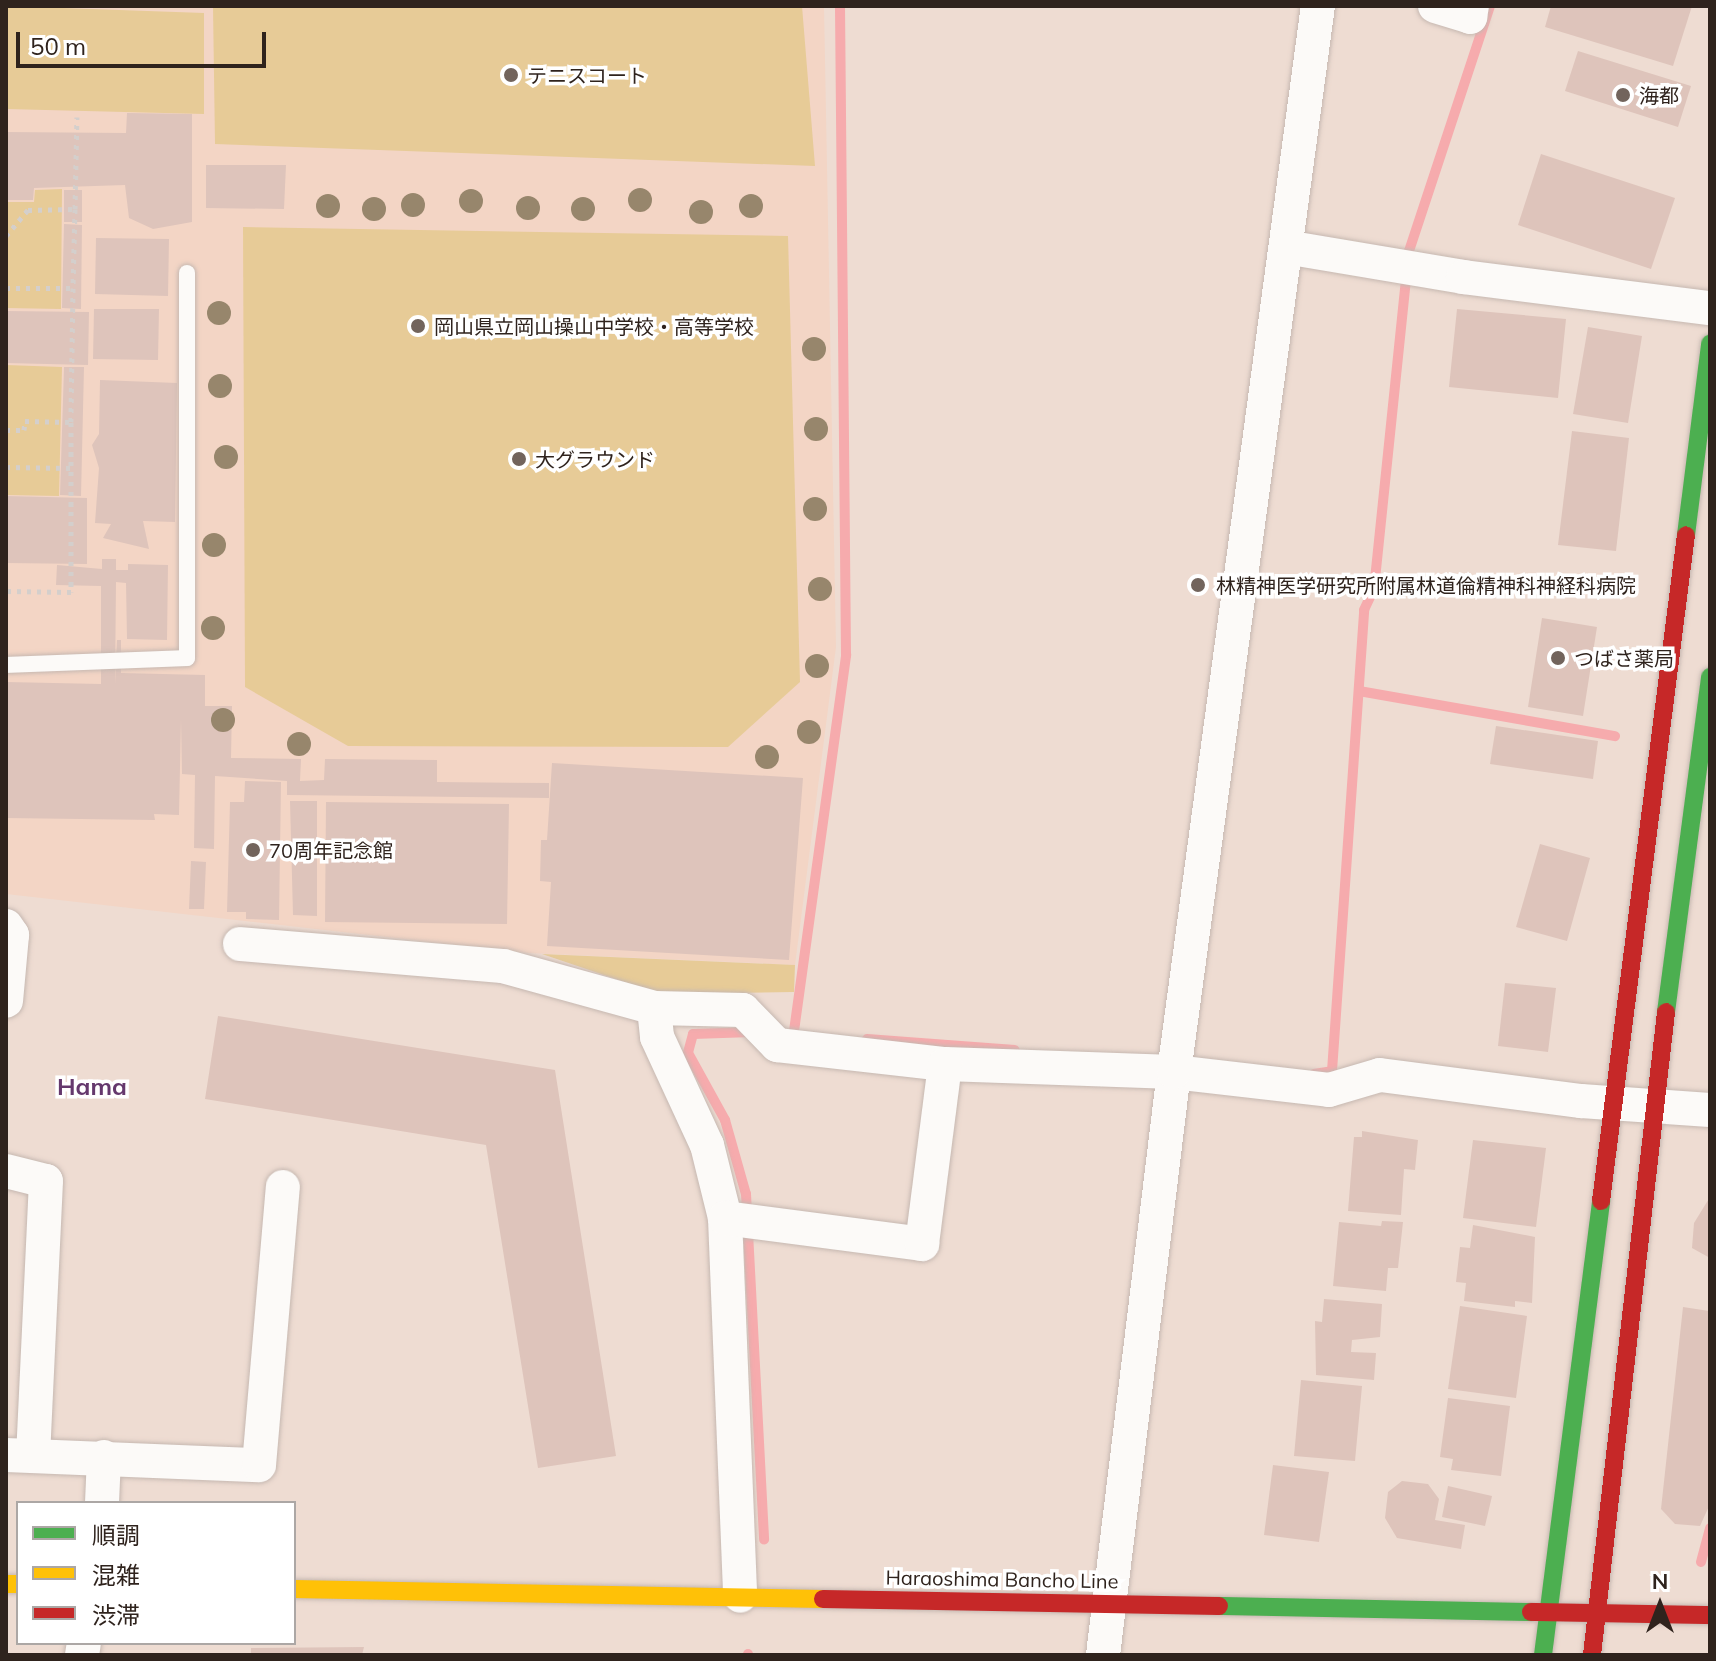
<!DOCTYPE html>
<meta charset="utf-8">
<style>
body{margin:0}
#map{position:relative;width:1716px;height:1661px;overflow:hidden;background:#eedcd2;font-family:Mulish,"Noto Sans JP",sans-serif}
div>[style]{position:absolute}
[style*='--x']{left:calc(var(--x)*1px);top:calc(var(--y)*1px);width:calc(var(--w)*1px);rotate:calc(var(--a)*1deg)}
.built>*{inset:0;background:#f3d5c5}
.green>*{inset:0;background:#e7cb97}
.stream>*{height:10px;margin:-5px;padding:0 5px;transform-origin:5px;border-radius:5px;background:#f6abad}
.building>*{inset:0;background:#dec4bb}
.path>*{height:5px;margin-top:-2.5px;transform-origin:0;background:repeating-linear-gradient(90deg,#d4cfcc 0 4px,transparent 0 10px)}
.roads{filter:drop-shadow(0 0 2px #c6b8b1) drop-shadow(0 0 2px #c6b8b1)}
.lane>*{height:16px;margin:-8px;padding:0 8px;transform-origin:8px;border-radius:8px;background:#fcfaf8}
.street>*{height:34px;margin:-17px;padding:0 17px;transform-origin:17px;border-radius:17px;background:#fcfaf8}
.fast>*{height:18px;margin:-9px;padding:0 9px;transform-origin:9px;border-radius:9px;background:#4caf50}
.slow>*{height:18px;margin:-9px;padding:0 9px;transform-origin:9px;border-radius:9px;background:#ffc107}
.jam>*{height:18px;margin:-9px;padding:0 9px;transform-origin:9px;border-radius:9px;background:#c62828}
.trees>*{width:24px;height:24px;margin:-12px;border-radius:50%;background:#97866c}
.dots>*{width:22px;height:22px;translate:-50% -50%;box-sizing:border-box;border:4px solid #fff;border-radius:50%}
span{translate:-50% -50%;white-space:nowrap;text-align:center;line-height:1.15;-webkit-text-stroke:7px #fff;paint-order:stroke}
.poi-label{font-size:20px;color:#2f231d}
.left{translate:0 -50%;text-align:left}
.street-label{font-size:20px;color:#2f231d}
.quarter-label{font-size:24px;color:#65386d;font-weight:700}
.frame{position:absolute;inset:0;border:8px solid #2f231d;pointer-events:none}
.legend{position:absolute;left:16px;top:1501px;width:280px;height:144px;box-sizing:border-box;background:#fff;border:2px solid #aca7a5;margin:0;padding:10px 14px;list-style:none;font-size:24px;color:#2f231d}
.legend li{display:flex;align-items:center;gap:16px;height:40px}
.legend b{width:40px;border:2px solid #aca7a5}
.north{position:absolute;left:1620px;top:1565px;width:80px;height:80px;-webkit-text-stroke:6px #fff;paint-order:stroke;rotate:0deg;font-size:22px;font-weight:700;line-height:32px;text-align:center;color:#2f231d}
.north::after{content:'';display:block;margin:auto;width:28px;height:36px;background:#2f231d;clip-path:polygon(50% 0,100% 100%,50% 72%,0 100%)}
.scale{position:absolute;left:16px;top:32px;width:250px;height:36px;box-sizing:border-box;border:4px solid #2f231d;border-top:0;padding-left:10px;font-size:24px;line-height:28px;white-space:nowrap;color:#2f231d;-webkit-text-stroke:6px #fff;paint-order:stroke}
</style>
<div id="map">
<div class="built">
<i style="clip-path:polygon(6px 6px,824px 6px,836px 647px,795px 965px,528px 953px,6px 894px)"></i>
</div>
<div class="green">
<i style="clip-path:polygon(6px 6px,204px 13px,204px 114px,6px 109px)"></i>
<i style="clip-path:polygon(213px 6px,802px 6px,815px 166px,215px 144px)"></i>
<i style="clip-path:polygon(62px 189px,61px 309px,6px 308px,6px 202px,34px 202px,35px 190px)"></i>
<i style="clip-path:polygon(243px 227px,788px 236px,800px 682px,728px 747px,348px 746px,245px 687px)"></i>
<i style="clip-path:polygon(6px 365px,62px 367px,59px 496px,6px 495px)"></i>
<i style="clip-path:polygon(542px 954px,795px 965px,794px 992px,660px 994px)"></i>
</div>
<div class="stream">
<i style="--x:1359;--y:691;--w:260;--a:10"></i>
<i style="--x:794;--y:1031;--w:380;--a:-82.1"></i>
<i style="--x:846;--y:655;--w:649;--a:-90.53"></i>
<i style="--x:752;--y:1032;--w:59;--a:178.1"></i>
<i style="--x:693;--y:1034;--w:20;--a:105"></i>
<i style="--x:688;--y:1053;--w:77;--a:61.1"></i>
<i style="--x:725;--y:1120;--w:77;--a:74.2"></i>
<i style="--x:746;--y:1194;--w:346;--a:87"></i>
<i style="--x:867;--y:1039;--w:148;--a:4.3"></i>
<i style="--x:1314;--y:1074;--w:18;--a:-9"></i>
<i style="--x:1332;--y:1071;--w:462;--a:-86"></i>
<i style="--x:1364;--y:610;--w:23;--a:-65"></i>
<i style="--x:1374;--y:589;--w:340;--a:-84.1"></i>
<i style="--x:1409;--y:251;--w:258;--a:-71.7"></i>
<i style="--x:1701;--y:1562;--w:35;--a:-75"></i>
<i style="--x:748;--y:1655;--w:1;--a:-90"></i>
</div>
<div class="building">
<i style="clip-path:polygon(1551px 6px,1692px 6px,1673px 66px,1545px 27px)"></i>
<i style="clip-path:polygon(1578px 51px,1691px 86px,1678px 127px,1565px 91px)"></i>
<i style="clip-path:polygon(127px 113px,192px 114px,192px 222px,153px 229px,129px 218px,125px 185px,34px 188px,33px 200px,6px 200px,6px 132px,126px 133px)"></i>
<i style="clip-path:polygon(1541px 154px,1675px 198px,1651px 269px,1518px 225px)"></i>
<i style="clip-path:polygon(206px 165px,286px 165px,284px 209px,206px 208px)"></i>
<i style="clip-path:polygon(64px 190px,82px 190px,82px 222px,64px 222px)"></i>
<i style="clip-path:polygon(64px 224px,82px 225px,81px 309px,62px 308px)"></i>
<i style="clip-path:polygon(96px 238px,169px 239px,168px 296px,95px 294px)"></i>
<i style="clip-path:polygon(94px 309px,159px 309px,158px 360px,93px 359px)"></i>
<i style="clip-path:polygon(1457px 309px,1566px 319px,1558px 398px,1449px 387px)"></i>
<i style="clip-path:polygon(6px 311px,89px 312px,88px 365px,6px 363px)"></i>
<i style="clip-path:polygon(1588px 327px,1642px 336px,1628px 423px,1573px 414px)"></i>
<i style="clip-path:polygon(64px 367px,84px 367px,81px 496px,60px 495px)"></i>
<i style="clip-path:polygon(100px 380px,177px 383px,175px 522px,143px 521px,149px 549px,103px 538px,111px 524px,95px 523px,99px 468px,92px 445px,99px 434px)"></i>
<i style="clip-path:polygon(1572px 431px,1629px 438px,1616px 551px,1558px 545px)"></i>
<i style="clip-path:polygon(6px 496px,87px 498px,87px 564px,6px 563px)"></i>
<i style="clip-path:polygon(102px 559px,116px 559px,116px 570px,128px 570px,128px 564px,168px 565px,167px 640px,127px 639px,126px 583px,116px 582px,115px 684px,117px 640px,121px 640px,121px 673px,205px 675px,205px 706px,232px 706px,231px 758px,301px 759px,300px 781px,324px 780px,325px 759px,437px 760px,437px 782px,549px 783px,549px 798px,287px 795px,287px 781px,215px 776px,214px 849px,194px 848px,195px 775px,182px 774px,181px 720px,179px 815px,154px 814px,155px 820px,6px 818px,6px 682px,101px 684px,101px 586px,56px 585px,57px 565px,102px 569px)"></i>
<i style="clip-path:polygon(1542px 618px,1597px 627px,1583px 716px,1528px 707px)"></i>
<i style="clip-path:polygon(1496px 726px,1598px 741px,1593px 779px,1490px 764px)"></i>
<i style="clip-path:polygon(552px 763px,803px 778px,789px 960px,547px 946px,551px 882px,540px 881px,541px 840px,547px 840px)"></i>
<i style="clip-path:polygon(245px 781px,281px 782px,279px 920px,246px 919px,246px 912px,227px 912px,230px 802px,244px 802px)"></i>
<i style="clip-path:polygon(290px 801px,317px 801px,317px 916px,293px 915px)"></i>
<i style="clip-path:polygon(326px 802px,509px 804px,507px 924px,325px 922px)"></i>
<i style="clip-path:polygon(1540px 844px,1590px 858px,1567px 941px,1516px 927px)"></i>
<i style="clip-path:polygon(191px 861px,206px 862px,204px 909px,189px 909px)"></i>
<i style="clip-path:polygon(1505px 983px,1556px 988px,1548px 1052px,1498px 1046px)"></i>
<i style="clip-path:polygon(218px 1016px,555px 1070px,616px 1456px,538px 1468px,486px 1145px,205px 1099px)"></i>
<i style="clip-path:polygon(1362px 1131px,1418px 1140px,1415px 1170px,1404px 1169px,1401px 1215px,1348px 1211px,1354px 1137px,1362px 1137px)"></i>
<i style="clip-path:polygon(1473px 1140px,1546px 1148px,1536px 1227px,1463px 1218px)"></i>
<i style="clip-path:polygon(1710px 1197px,1710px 1258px,1692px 1248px,1694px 1223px)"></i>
<i style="clip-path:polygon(1382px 1221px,1403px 1222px,1398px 1268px,1388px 1268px,1386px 1291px,1333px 1286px,1339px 1222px,1381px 1226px)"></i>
<i style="clip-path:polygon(1473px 1225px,1535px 1237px,1532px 1303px,1515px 1301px,1515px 1307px,1464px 1301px,1466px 1283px,1456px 1282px,1460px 1247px,1470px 1248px)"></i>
<i style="clip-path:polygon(1324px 1299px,1382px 1304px,1380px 1337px,1352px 1340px,1351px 1352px,1376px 1353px,1374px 1380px,1316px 1375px,1315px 1321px,1322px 1322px)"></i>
<i style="clip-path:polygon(1460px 1306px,1527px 1316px,1516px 1398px,1448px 1389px)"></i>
<i style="clip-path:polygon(1683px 1307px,1709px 1311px,1710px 1504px,1700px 1526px,1675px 1524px,1661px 1509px)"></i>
<i style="clip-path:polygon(1301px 1380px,1362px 1386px,1355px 1461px,1294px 1456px)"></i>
<i style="clip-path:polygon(1448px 1398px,1510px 1406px,1501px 1476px,1451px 1470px,1453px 1459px,1440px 1457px)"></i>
<i style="clip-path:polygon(1273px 1465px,1329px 1472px,1319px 1542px,1264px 1535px)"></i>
<i style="clip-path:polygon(1402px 1481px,1428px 1484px,1439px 1499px,1435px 1520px,1465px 1525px,1461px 1549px,1397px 1538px,1385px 1518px,1388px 1492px)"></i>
<i style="clip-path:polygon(1448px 1486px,1492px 1496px,1485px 1526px,1442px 1517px)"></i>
<i style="clip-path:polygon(364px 1647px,362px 1655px,251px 1655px,251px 1648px)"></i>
</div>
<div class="path">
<i style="--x:75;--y:209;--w:92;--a:-88.8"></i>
<i style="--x:6;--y:236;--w:34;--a:-50"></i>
<i style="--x:28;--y:210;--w:47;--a:-1.2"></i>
<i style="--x:75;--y:209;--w:79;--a:91.5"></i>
<i style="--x:6;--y:288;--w:67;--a:0"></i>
<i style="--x:73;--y:288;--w:134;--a:90.9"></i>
<i style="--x:6;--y:430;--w:18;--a:0"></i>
<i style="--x:24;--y:430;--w:9;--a:-84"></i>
<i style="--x:25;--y:421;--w:46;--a:1.2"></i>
<i style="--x:71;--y:422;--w:170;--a:90"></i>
<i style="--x:71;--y:592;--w:65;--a:-179.1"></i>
<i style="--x:6;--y:467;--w:65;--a:0.9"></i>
</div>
<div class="roads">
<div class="lane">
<i style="--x:6;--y:665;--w:181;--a:-2.2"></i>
<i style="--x:187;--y:658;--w:385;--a:-90"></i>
</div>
<div class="street">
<i style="--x:1435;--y:6;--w:37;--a:17"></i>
<i style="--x:1470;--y:17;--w:11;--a:-80"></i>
<i style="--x:1286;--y:247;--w:180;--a:9.6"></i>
<i style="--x:1463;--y:277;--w:249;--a:7.2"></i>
<i style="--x:6;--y:926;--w:11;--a:56"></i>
<i style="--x:12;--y:935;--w:66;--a:95.2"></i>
<i style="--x:240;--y:944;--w:264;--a:4.8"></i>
<i style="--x:503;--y:966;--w:157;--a:15.5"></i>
<i style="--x:654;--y:1008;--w:89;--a:1.3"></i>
<i style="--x:743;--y:1010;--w:49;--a:45.8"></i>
<i style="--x:777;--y:1045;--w:169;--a:6.5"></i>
<i style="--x:945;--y:1064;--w:229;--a:2"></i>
<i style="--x:1174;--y:1072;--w:156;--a:6.6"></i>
<i style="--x:1329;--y:1090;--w:53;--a:-16.4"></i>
<i style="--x:1380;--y:1075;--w:203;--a:7.4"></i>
<i style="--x:1581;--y:1101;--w:129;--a:4"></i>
<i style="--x:654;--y:1008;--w:29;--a:84"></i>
<i style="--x:657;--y:1037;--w:119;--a:65.2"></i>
<i style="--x:707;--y:1145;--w:75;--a:76.1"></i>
<i style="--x:725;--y:1218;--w:378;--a:87.7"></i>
<i style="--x:6;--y:1171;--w:41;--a:14"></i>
<i style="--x:46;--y:1181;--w:275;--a:92.7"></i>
<i style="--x:725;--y:1218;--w:199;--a:7.5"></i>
<i style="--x:922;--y:1244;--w:181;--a:-82.7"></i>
<i style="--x:6;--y:1455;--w:253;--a:2.3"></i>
<i style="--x:259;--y:1465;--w:279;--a:-85.1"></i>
<i style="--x:102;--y:1503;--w:46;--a:-87.5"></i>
<i style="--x:82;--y:1655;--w:12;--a:-81"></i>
<i style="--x:1103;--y:1655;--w:587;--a:-83.06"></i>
<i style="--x:1174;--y:1072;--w:1076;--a:-82.31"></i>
</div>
<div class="fast">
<i style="--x:1686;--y:535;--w:193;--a:-82.8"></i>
<i style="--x:1666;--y:1012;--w:338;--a:-82.5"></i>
<i style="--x:1219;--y:1606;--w:312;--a:1.1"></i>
<i style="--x:1543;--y:1655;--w:458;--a:-82.7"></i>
</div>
<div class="slow">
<i style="--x:6;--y:1584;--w:12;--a:0"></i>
<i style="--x:294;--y:1589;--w:529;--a:1.08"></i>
</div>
<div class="jam">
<i style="--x:1601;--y:1201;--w:671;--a:-82.73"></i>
<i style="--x:823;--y:1599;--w:396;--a:1"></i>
<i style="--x:1531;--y:1612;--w:179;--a:1"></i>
<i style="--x:1592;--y:1655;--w:647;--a:-83.43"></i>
</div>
</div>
<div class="trees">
<i style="left:640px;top:200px"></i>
<i style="left:471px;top:201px"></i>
<i style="left:413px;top:205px"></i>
<i style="left:328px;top:206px"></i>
<i style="left:751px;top:206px"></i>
<i style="left:528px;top:208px"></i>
<i style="left:374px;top:209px"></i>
<i style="left:583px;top:209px"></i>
<i style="left:701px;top:212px"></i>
<i style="left:219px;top:313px"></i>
<i style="left:814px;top:349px"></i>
<i style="left:220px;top:386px"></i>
<i style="left:816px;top:429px"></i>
<i style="left:226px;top:457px"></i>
<i style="left:815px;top:509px"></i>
<i style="left:214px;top:545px"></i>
<i style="left:820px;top:589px"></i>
<i style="left:213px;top:628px"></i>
<i style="left:817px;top:666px"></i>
<i style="left:223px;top:720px"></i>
<i style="left:809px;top:732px"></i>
<i style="left:299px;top:744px"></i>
<i style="left:767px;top:757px"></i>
</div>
<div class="dots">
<i style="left:511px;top:75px;background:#72645c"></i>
<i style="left:1623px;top:95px;background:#72645c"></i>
<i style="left:418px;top:326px;background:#72645c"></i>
<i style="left:519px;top:459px;background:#72645c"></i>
<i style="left:1198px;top:585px;background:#72645c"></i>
<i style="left:1558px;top:658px;background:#72645c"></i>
<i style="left:253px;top:850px;background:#72645c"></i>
</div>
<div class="poi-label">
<span class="left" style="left:527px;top:75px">テニスコート</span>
<span class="left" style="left:1639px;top:95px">海都</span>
<span class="left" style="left:434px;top:326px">岡山県立岡山操山中学校・高等学校</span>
<span class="left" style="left:535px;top:459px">大グラウンド</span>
<span class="left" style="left:1216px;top:585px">林精神医学研究所附属林道倫精神科神経科病院</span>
<span class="left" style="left:1574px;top:658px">つばさ薬局</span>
<span class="left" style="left:269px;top:850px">70周年記念館</span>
</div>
<div class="street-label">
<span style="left:1002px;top:1579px;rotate:1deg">Haraoshima Bancho Line</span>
</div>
<div class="quarter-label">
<span style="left:92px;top:1087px">Hama</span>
</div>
<div class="frame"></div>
<ul class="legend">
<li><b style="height:10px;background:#4caf50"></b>順調</li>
<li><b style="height:10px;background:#ffc107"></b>混雑</li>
<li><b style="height:10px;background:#c62828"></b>渋滞</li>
</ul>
<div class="north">N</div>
<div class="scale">50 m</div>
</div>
